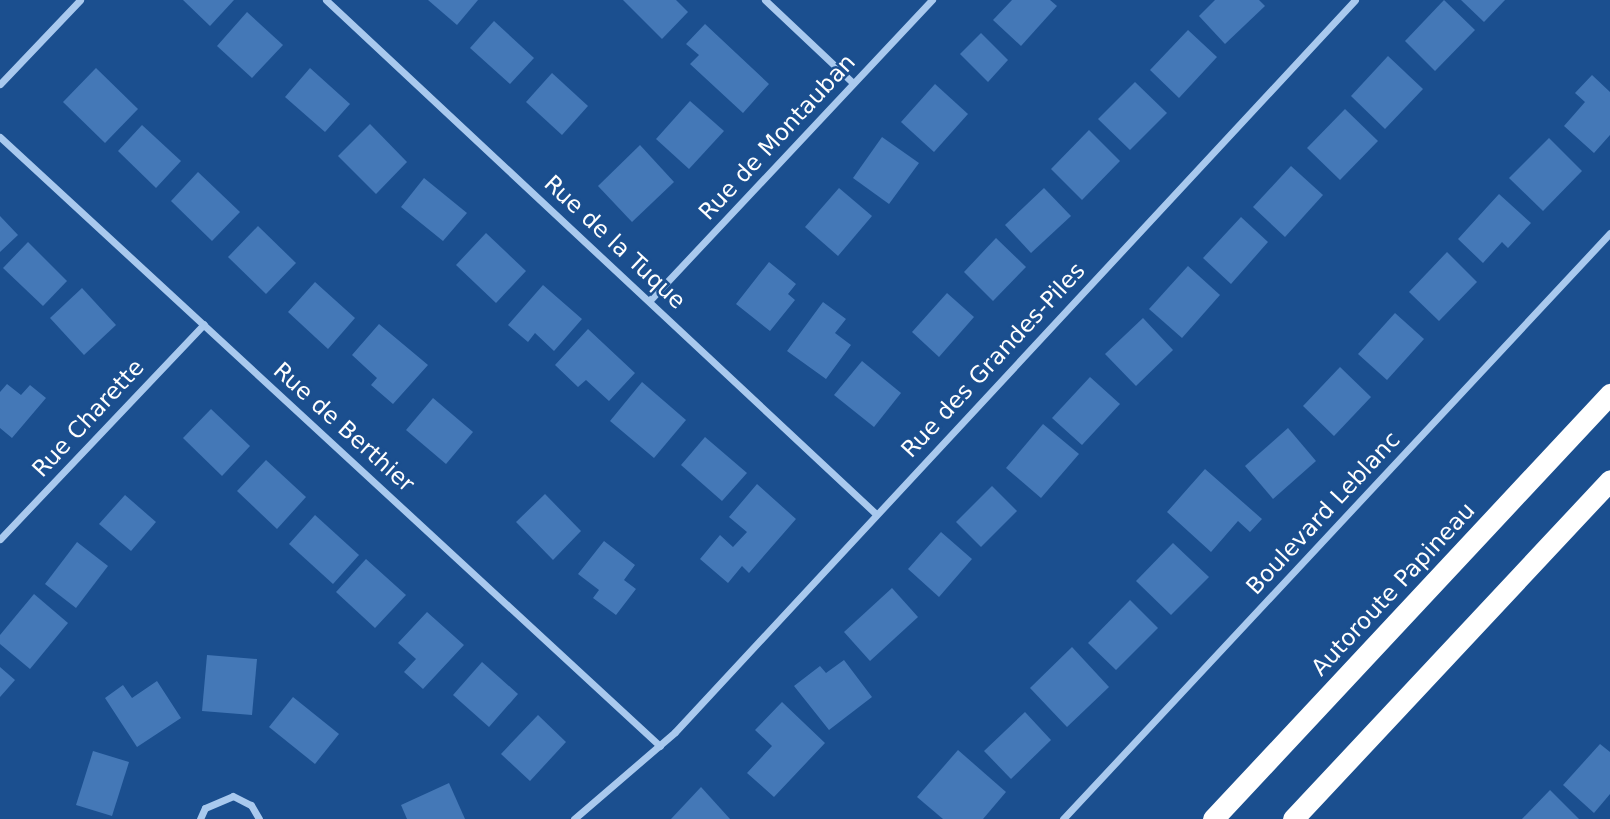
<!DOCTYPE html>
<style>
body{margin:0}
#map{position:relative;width:1610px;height:819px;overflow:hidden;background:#1b4f8f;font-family:"DejaVu Sans",sans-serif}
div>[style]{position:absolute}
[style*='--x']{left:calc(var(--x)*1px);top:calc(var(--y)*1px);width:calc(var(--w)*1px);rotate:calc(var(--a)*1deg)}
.building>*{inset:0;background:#4478b7}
.minor>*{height:7px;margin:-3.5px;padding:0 3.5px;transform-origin:3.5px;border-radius:3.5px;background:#a9c9ee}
.motorway>*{height:21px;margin:-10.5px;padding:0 10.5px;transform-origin:10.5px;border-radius:10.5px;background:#fff}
span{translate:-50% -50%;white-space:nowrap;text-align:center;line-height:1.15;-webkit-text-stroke:5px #1b4f8f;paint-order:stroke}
.street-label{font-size:23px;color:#fff}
</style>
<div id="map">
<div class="building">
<i style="clip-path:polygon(183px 0,234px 0,210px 26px)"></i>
<i style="clip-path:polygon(428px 0,478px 0,457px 25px)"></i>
<i style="clip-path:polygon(623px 0,676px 0,688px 12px,662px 39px)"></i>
<i style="clip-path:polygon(1012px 0,1050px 0,1057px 6px,1021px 46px,993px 20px)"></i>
<i style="clip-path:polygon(1215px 0,1259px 0,1265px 6px,1225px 44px,1199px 16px)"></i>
<i style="clip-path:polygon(1444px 0,1475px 30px,1435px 71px,1405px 41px)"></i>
<i style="clip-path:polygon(1461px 0,1505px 0,1484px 22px)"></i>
<i style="clip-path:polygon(247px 12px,283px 45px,252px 78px,217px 46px)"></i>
<i style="clip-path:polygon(494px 21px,534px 58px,510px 84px,470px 48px)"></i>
<i style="clip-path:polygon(705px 24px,769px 84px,743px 113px,690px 64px,699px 55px,686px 44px)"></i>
<i style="clip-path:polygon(1188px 30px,1217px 57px,1179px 98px,1150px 70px)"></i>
<i style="clip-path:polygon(981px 33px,1008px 60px,988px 82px,960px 54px)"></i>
<i style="clip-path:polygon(1388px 56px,1423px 89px,1385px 129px,1351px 96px)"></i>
<i style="clip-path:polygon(96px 68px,138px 109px,105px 143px,63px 102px)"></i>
<i style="clip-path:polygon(310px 68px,350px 104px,325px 132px,285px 97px)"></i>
<i style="clip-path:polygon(552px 73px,588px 106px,562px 135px,526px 102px)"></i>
<i style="clip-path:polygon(1592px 75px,1610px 92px,1610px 135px,1594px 153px,1564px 126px,1585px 102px,1575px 93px)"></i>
<i style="clip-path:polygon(1135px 82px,1167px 113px,1130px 150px,1098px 119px)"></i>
<i style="clip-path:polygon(935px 84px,968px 114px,934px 152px,901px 122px)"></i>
<i style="clip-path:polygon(690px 101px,724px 131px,689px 169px,656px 139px)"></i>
<i style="clip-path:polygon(1345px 109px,1378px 141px,1340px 180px,1307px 148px)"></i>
<i style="clip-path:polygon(370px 124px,407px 162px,376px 194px,338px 156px)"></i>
<i style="clip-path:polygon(142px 125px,181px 161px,156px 188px,118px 151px)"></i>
<i style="clip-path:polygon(1089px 130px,1120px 161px,1082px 200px,1051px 169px)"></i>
<i style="clip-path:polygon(882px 137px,919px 163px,889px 204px,853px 178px)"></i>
<i style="clip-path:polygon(1549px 138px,1582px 171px,1543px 211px,1509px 178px)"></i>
<i style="clip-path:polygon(640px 145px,674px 182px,632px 222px,598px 186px)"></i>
<i style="clip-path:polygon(1291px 166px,1323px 195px,1285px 237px,1253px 207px)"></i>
<i style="clip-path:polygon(198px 172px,240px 212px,212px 241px,171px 201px)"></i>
<i style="clip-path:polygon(424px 178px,467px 213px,443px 241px,401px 207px)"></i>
<i style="clip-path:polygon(839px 188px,872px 216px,838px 256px,805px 227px)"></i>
<i style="clip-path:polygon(1044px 188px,1071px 216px,1031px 253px,1005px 225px)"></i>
<i style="clip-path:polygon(1499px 194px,1531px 223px,1508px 248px,1502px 242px,1483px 263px,1458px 239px)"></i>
<i style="clip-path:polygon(0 216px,18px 235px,0 252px)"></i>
<i style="clip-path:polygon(1241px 217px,1268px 242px,1231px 284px,1203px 258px)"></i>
<i style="clip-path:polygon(258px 226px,296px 263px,266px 294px,228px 257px)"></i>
<i style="clip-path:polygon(486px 233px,526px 271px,496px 303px,456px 265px)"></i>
<i style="clip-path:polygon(996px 238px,1026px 267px,993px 301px,964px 272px)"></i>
<i style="clip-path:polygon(28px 242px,67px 281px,43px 306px,3px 268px)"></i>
<i style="clip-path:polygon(1447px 252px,1477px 282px,1439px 321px,1409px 292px)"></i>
<i style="clip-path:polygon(769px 262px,796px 284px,788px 294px,795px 300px,770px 331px,736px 304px)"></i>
<i style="clip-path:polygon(1188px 266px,1220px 295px,1182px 338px,1149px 309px)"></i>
<i style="clip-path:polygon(315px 282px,355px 318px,328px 349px,288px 312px)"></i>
<i style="clip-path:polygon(543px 285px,582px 319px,554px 351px,535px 333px,528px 342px,508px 325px)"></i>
<i style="clip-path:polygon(82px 288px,116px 325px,84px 355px,50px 318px)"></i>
<i style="clip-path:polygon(947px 293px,974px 317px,939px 357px,912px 332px)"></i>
<i style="clip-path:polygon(823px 302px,846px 319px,835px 333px,851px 345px,826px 379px,787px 351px)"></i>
<i style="clip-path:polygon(1395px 313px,1424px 339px,1387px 380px,1358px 354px)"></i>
<i style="clip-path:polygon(1143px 318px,1173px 350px,1136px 386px,1105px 354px)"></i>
<i style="clip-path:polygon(379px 324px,428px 365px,393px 404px,371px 385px,377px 378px,352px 355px)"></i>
<i style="clip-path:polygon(588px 329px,635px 373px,609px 401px,586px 380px,578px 387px,555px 365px)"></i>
<i style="clip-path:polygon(862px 361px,901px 393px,874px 427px,834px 395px)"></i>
<i style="clip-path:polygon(1340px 367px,1371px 397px,1334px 436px,1303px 406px)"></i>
<i style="clip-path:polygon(1090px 377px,1120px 404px,1082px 445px,1052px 418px)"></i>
<i style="clip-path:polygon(642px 382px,686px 420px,654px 458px,610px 421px)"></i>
<i style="clip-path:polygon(7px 384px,21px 395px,30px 385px,46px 398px,12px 438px,0 428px,0 392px)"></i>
<i style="clip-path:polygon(433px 398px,473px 432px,446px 464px,406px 430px)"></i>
<i style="clip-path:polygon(211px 409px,250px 446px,222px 476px,183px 438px)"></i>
<i style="clip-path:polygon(1043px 424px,1079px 454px,1041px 498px,1006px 468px)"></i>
<i style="clip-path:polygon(1288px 428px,1316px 461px,1273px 499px,1245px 466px)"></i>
<i style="clip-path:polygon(705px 437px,747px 473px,722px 501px,681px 465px)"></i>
<i style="clip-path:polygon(266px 460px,306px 497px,277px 529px,237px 491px)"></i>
<i style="clip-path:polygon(1205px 469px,1262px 519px,1250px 532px,1238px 521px,1211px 552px,1167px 512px)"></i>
<i style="clip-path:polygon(757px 484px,796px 519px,749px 573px,742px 566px,728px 583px,700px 559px,720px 535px,733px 547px,747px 532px,729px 517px)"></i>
<i style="clip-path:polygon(992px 486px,1017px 511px,981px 547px,956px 522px)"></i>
<i style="clip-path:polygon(545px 494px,581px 531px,553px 560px,516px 522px)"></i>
<i style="clip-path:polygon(125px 495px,156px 522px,131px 551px,99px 524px)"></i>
<i style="clip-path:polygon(315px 515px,359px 555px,333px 584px,289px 544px)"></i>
<i style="clip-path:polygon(941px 532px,972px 559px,939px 597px,908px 569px)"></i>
<i style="clip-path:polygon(604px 541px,635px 565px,624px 580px,636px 589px,616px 615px,593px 598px,599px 590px,578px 574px)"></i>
<i style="clip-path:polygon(77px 542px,108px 566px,76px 608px,45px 584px)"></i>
<i style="clip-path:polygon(1173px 543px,1209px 577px,1171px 615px,1136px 581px)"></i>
<i style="clip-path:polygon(366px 559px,406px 595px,375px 628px,336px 592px)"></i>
<i style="clip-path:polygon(892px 588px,918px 617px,870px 661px,844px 632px)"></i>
<i style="clip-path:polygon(34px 594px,68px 623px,30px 669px,0 644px,0 635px)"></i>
<i style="clip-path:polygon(1130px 600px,1158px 628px,1116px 670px,1088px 643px)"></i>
<i style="clip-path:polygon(427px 612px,464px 645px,423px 689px,404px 672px,416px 659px,398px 643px)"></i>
<i style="clip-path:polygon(1072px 647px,1109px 687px,1067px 727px,1030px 688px)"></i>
<i style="clip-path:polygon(207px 655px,257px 659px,252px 715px,202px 711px)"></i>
<i style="clip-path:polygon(844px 660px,872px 697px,829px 730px,794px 686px,820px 666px,826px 673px)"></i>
<i style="clip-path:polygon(482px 662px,518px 694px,489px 727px,453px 695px)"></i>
<i style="clip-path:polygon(0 667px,15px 680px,0 697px)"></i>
<i style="clip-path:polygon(157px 681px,181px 718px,137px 747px,105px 698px,123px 685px,132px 698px)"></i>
<i style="clip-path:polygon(293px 697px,339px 734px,315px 764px,269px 727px)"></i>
<i style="clip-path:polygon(782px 702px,825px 743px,774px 797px,747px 773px,772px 746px,755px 730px)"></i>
<i style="clip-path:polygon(1025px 712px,1051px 740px,1011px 779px,984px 751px)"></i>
<i style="clip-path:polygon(538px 715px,566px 742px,530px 781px,501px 754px)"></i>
<i style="clip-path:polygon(1600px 744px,1610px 752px,1610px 794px,1594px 813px,1563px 785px)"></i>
<i style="clip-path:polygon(958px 750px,1006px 792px,983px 819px,943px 819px,917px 797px)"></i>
<i style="clip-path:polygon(93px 751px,129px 762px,112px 816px,76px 805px)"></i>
<i style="clip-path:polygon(449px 783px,465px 819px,407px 819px,401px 805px)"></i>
<i style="clip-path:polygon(701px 787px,730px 819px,671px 819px)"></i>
<i style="clip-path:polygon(1550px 790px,1579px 819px,1522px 819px)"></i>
</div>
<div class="minor">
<i style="--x:326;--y:0;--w:753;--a:43.06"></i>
<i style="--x:765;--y:0;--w:121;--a:43.3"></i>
<i style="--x:0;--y:84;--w:116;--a:-46.4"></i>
<i style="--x:0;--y:137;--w:898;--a:42.7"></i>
<i style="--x:650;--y:300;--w:412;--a:-46.8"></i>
<i style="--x:0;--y:539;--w:296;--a:-46.5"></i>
<i style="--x:200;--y:819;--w:12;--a:-66"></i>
<i style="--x:205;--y:808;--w:30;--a:-23"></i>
<i style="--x:233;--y:796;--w:20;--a:27"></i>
<i style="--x:251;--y:805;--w:16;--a:60"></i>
<i style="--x:574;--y:819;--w:133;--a:-40.7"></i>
<i style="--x:675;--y:732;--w:999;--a:-47.11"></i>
<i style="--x:1063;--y:819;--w:802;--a:-46.97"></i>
</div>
<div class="motorway">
<i style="--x:1213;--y:819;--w:582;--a:-46.95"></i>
<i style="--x:1293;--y:819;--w:464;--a:-46.9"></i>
</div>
<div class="street-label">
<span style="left:777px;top:137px;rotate:-47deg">Rue de Montauban</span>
<span style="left:615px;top:242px;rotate:43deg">Rue de la Tuque</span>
<span style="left:993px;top:360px;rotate:-47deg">Rue des Grandes-Piles</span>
<span style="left:88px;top:418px;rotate:-47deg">Rue Charette</span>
<span style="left:344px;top:427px;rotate:42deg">Rue de Berthier</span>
<span style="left:1323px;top:513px;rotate:-47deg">Boulevard Leblanc</span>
<span style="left:1393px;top:589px;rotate:-47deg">Autoroute Papineau</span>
</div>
</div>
